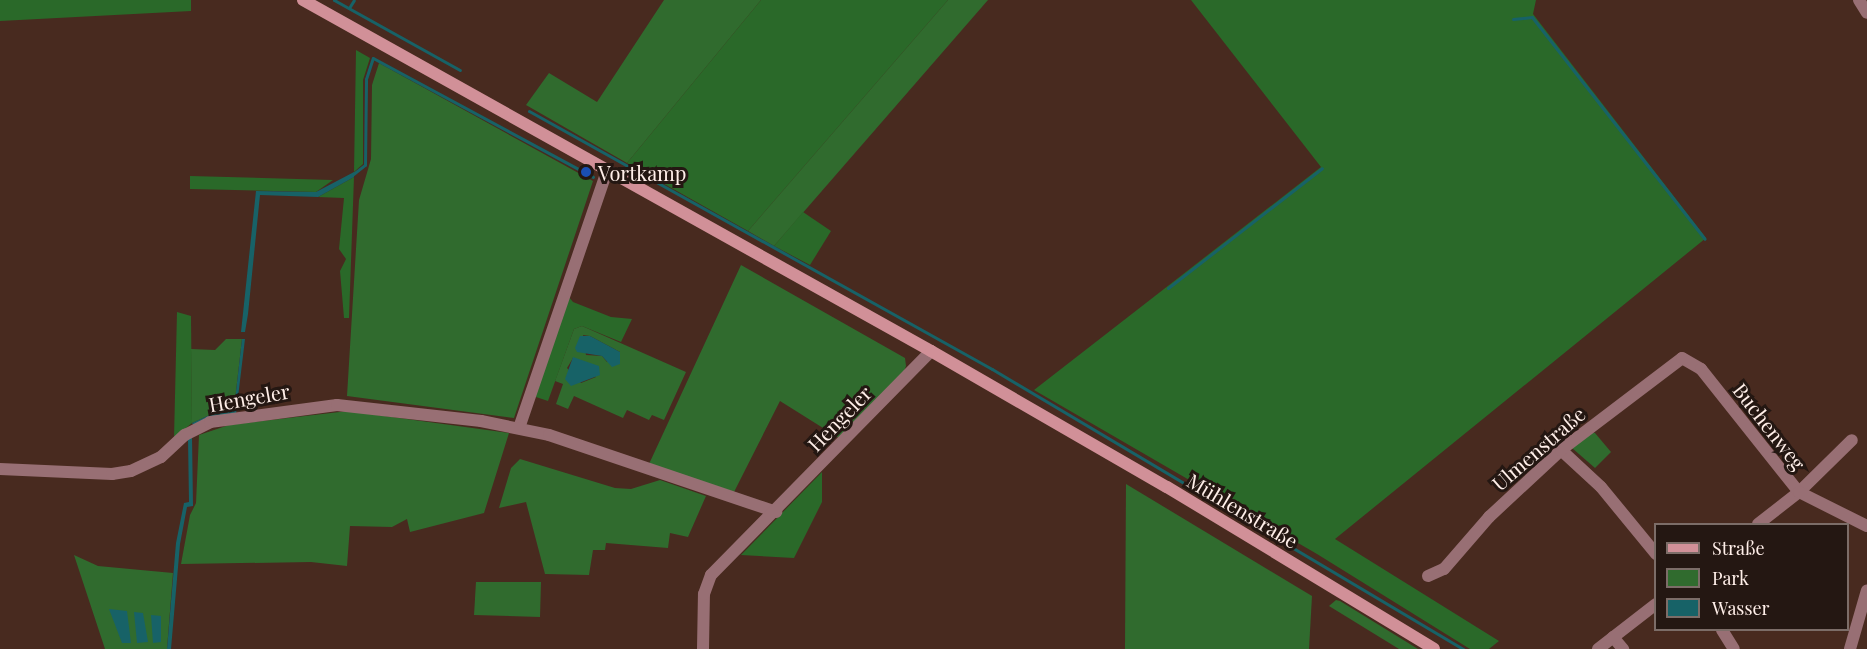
<!DOCTYPE html>
<meta charset="utf-8">
<style>
body{margin:0}
#map{position:relative;width:1867px;height:649px;overflow:hidden;background:#482a1f;font-family:"Playfair Display",serif}
div>[style]{position:absolute}
[style*='--x']{left:calc(var(--x)*1px);top:calc(var(--y)*1px);width:calc(var(--w)*1px);rotate:calc(var(--a)*1deg)}
.green>*{inset:0;background:#306b2e}
.forest>*{inset:0;background:#2a6929}
.water>*{inset:0;background:#176267}
.stream>*{height:3px;margin:-1.5px;padding:0 1.5px;transform-origin:1.5px;border-radius:1.5px;background:#176267}
.minor>*{height:12px;margin:-6px;padding:0 6px;transform-origin:6px;border-radius:6px;background:#986f74}
.secondary>*{height:12px;margin:-6px;padding:0 6px;transform-origin:6px;border-radius:6px;background:#d19098}
.dots>*{width:16px;height:16px;translate:-50% -50%;box-sizing:border-box;border:3px solid #241712;border-radius:50%}
span{translate:-50% -50%;white-space:nowrap;text-align:center;line-height:1.15;-webkit-text-stroke:6px #241712;paint-order:stroke}
.poi-label{font-size:20px;color:#ffefe9}
.left{translate:0 -50%;text-align:left}
.street-label{font-size:20px;color:#ffefe9}
.legend{position:absolute;left:1654px;top:523px;width:195px;height:108px;box-sizing:border-box;background:#241712;border:2px solid #7c6d68;margin:0;padding:8px 10px;list-style:none;font-size:18px;color:#ffefe9}
.legend li{display:flex;align-items:center;gap:12px;height:30px}
.legend b{width:30px;border:2px solid #7c6d68}
</style>
<div id="map">
<div class="green">
<i style="clip-path:polygon(664px 0,761px 0,627px 163px,526px 105px,549px 73px,597px 102px)"></i>
<i style="clip-path:polygon(948px 0,988px 0,774px 246px,748px 231px)"></i>
<i style="clip-path:polygon(379px 63px,593px 181px,514px 418px,347px 396px,359px 200px,371px 159px,372px 85px)"></i>
<i style="clip-path:polygon(741px 265px,905px 358px,906px 366px,903px 374px,839px 438px,780px 401px,734px 492px,649px 464px)"></i>
<i style="clip-path:polygon(evenodd,582px 326px,686px 372px,664px 420px,652px 415px,649px 420px,627px 410px,623px 418px,574px 396px,568px 409px,556px 404px,563px 384px,555px 381px,574px 329px,582px 326px,583px 335px,590px 336px,620px 352px,607px 362px,602px 356px,586px 355px,583px 335px,582px 326px,573px 358px,582px 361px,596px 377px,581px 383px,567px 368px,573px 358px)"></i>
<i style="clip-path:polygon(226px 339px,242px 339px,234px 409px,214px 413px,192px 423px,191px 349px,215px 350px)"></i>
<i style="clip-path:polygon(348px 411px,509px 433px,484px 513px,410px 532px,407px 519px,392px 527px,350px 526px,347px 566px,311px 562px,181px 564px,190px 515px,196px 503px,199px 435px,229px 425px)"></i>
<i style="clip-path:polygon(1591px 432px,1595px 433px,1611px 452px,1595px 468px,1572px 448px)"></i>
<i style="clip-path:polygon(520px 459px,615px 488px,631px 489px,660px 480px,706px 496px,688px 537px,670px 533px,668px 548px,606px 543px,605px 550px,593px 550px,589px 575px,545px 574px,526px 502px,499px 508px,511px 468px)"></i>
<i style="clip-path:polygon(1126px 484px,1312px 596px,1309px 649px,1125px 649px)"></i>
<i style="clip-path:polygon(74px 555px,98px 566px,173px 573px,167px 649px,105px 649px)"></i>
<i style="clip-path:polygon(476px 582px,541px 582px,540px 617px,474px 615px)"></i>
<i style="clip-path:polygon(1336px 600px,1340px 601px,1418px 649px,1399px 649px,1329px 606px)"></i>
</div>
<div class="forest">
<i style="clip-path:polygon(0 0,191px 0,191px 11px,0 21px)"></i>
<i style="clip-path:polygon(761px 0,948px 0,748px 231px,627px 163px)"></i>
<i style="clip-path:polygon(1191px 0,1536px 0,1533px 14px,1706px 238px,1335px 539px,1499px 641px,1489px 649px,1470px 649px,1317px 554px,1034px 390px,1321px 167px)"></i>
<i style="clip-path:polygon(356px 50px,370px 58px,363px 80px,363px 164px,354px 172px)"></i>
<i style="clip-path:polygon(190px 176px,333px 180px,316px 192px,190px 189px)"></i>
<i style="clip-path:polygon(354px 177px,349px 318px,344px 318px,340px 271px,346px 259px,339px 249px,344px 198px,318px 197px)"></i>
<i style="clip-path:polygon(803px 212px,831px 231px,810px 265px,774px 246px)"></i>
<i style="clip-path:polygon(568px 296px,573px 302px,611px 317px,632px 319px,621px 342px,582px 326px,574px 329px,548px 401px,533px 396px)"></i>
<i style="clip-path:polygon(177px 312px,191px 316px,192px 423px,174px 438px)"></i>
<i style="clip-path:polygon(822px 472px,822px 502px,794px 558px,741px 555px)"></i>
</div>
<div class="water">
<i style="clip-path:polygon(354px 172px,354px 177px,318px 197px,260px 195px,248px 314px,245px 332px,241px 332px,256px 191px,316px 192px)"></i>
<i style="clip-path:polygon(580px 336px,590px 336px,620px 352px,620px 364px,612px 367px,602px 356px,577px 352px,575px 348px)"></i>
<i style="clip-path:polygon(242px 339px,245px 339px,236px 414px,194px 426px,192px 423px,214px 413px,234px 409px)"></i>
<i style="clip-path:polygon(573px 357px,599px 366px,600px 375px,571px 386px,565px 379px)"></i>
<i style="clip-path:polygon(192px 436px,193px 506px,187px 507px,180px 544px,171px 649px,167px 649px,176px 543px,184px 503px,189px 502px,188px 439px)"></i>
<i style="clip-path:polygon(109px 609px,127px 611px,131px 643px,122px 643px)"></i>
<i style="clip-path:polygon(134px 612px,143px 613px,148px 642px,137px 643px)"></i>
<i style="clip-path:polygon(151px 615px,161px 616px,161px 642px,153px 643px)"></i>
</div>
<div class="stream">
<i style="--x:334;--y:0;--w:144;--a:29.1"></i>
<i style="--x:349;--y:8;--w:9;--a:-58"></i>
<i style="--x:1513;--y:19;--w:19;--a:-6"></i>
<i style="--x:1532;--y:17;--w:281;--a:52.1"></i>
<i style="--x:529;--y:111;--w:530;--a:29.13"></i>
<i style="--x:992;--y:369;--w:548;--a:30.73"></i>
<i style="--x:352;--y:175;--w:16;--a:-38"></i>
<i style="--x:365;--y:165;--w:86;--a:-89.3"></i>
<i style="--x:366;--y:79;--w:22;--a:-72"></i>
<i style="--x:373;--y:58;--w:250;--a:28.4"></i>
<i style="--x:1168;--y:288;--w:195;--a:-37.9"></i>
</div>
<div class="minor">
<i style="--x:1859;--y:0;--w:15;--a:58"></i>
<i style="--x:519;--y:428;--w:272;--a:-71.1"></i>
<i style="--x:1561;--y:450;--w:54;--a:42.8"></i>
<i style="--x:1601;--y:487;--w:87;--a:50.6"></i>
<i style="--x:0;--y:469;--w:112;--a:2.6"></i>
<i style="--x:112;--y:474;--w:19;--a:-9"></i>
<i style="--x:131;--y:471;--w:33;--a:-25"></i>
<i style="--x:161;--y:457;--w:33;--a:-43"></i>
<i style="--x:185;--y:435;--w:28;--a:-27"></i>
<i style="--x:210;--y:422;--w:128;--a:-7.6"></i>
<i style="--x:337;--y:405;--w:145;--a:6.3"></i>
<i style="--x:481;--y:421;--w:69;--a:11.6"></i>
<i style="--x:549;--y:435;--w:240;--a:18.7"></i>
<i style="--x:1758;--y:524;--w:52;--a:-38"></i>
<i style="--x:1799;--y:492;--w:74;--a:-44.5"></i>
<i style="--x:1428;--y:576;--w:17;--a:-24"></i>
<i style="--x:1444;--y:569;--w:69;--a:-49.1"></i>
<i style="--x:1489;--y:517;--w:98;--a:-42.9"></i>
<i style="--x:1561;--y:450;--w:152;--a:-37.2"></i>
<i style="--x:1682;--y:358;--w:22;--a:30"></i>
<i style="--x:1701;--y:369;--w:157;--a:51.5"></i>
<i style="--x:1799;--y:492;--w:76;--a:26.6"></i>
<i style="--x:1722;--y:630;--w:22;--a:58"></i>
<i style="--x:1613;--y:637;--w:16;--a:50"></i>
<i style="--x:703;--y:649;--w:55;--a:-89"></i>
<i style="--x:704;--y:594;--w:20;--a:-70"></i>
<i style="--x:711;--y:575;--w:314;--a:-45.5"></i>
<i style="--x:1598;--y:649;--w:73;--a:-37.8"></i>
<i style="--x:1850;--y:649;--w:61;--a:-73.9"></i>
</div>
<div class="secondary">
<i style="--x:303;--y:0;--w:719;--a:29.2"></i>
<i style="--x:931;--y:351;--w:272;--a:30"></i>
<i style="--x:1167;--y:487;--w:312;--a:31.2"></i>
</div>
<div class="dots">
<i style="left:586px;top:172px;background:#1a4fb4"></i>
</div>
<div class="poi-label">
<span class="left" style="left:598px;top:172px">Vortkamp</span>
</div>
<div class="street-label">
<span style="left:249px;top:397px;rotate:-10deg">Hengeler</span>
<span style="left:839px;top:418px;rotate:-46deg">Hengeler</span>
<span style="left:1770px;top:426px;rotate:52deg">Buchenweg</span>
<span style="left:1538px;top:448px;rotate:-41deg">Ulmenstraße</span>
<span style="left:1243px;top:510px;rotate:31deg">Mühlenstraße</span>
</div>
<ul class="legend">
<li><b style="height:8px;background:#d19098"></b>Straße</li>
<li><b style="height:16px;background:#306b2e"></b>Park</li>
<li><b style="height:16px;background:#176267"></b>Wasser</li>
</ul>
</div>
